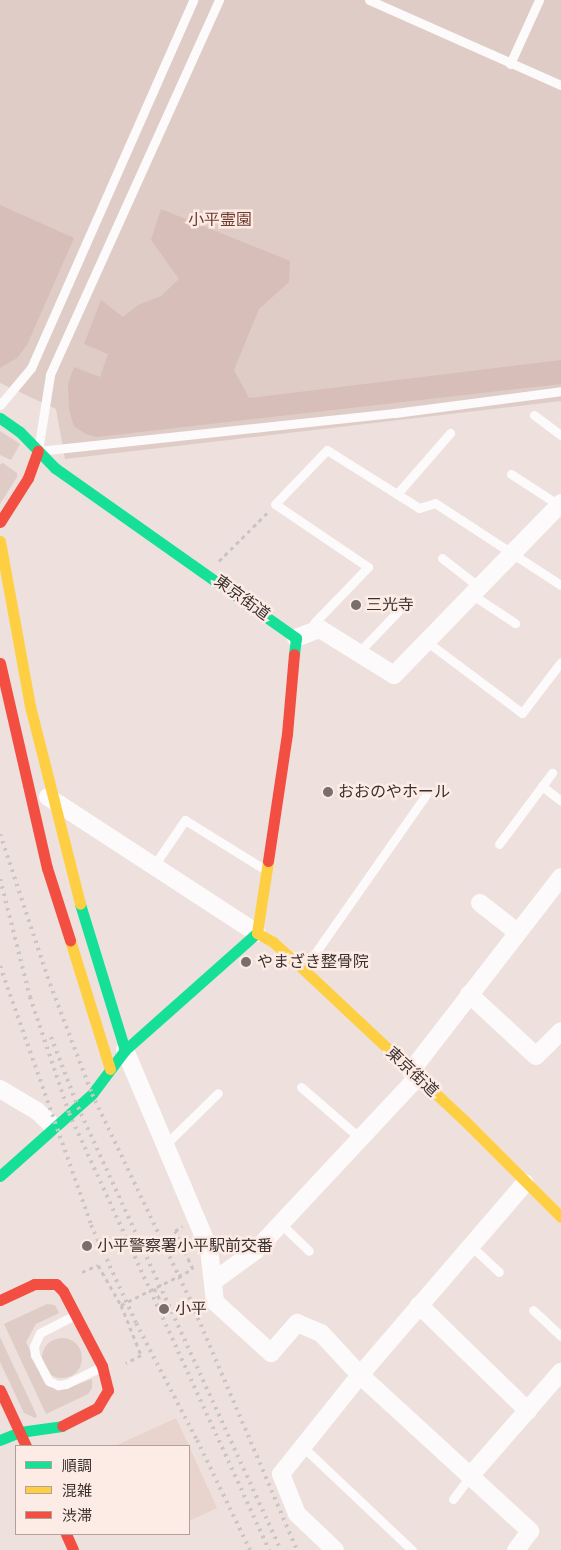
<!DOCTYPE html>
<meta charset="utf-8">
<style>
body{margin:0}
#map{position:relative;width:561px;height:1550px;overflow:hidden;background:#ede0dd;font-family:"Public Sans","Noto Sans JP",sans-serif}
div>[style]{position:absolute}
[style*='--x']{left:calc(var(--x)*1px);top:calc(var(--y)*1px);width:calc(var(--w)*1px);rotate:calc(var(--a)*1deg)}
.built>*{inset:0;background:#e9d3cd}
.green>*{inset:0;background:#dfccc6}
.round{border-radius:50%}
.forest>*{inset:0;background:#d7beb8}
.path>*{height:3px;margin-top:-1.5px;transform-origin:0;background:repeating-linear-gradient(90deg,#c8c4c3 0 4px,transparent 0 8px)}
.lane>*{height:9px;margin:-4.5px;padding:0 4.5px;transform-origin:4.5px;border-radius:4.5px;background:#fcfafa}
.street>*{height:18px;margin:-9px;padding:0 9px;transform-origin:9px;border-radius:9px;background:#fcfafa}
.fast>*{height:11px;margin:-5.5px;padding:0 5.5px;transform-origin:5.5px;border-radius:5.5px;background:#16e098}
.slow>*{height:11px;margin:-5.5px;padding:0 5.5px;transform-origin:5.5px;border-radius:5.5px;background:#ffcf43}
.jam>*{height:11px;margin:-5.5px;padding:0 5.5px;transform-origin:5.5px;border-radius:5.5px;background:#f24e42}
.rail>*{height:4px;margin-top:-2px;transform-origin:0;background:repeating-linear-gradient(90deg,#c9c6c4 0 2.5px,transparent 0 7.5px)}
.dots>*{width:14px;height:14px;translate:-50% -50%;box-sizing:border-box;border:2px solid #fdebe5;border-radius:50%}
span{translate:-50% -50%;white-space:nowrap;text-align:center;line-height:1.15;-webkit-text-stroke:5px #fdebe5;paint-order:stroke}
.park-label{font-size:16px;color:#6d3b2e}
.street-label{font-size:16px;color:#3a312e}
.poi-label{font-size:16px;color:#3a312e}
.left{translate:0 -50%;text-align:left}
.legend{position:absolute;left:15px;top:1445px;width:175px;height:90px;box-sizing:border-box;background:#fdebe5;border:1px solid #afa19c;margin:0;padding:6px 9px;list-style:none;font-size:15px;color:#3a312e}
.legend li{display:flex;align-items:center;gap:10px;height:25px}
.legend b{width:25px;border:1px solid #afa19c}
</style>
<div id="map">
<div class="built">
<i style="clip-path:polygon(176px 1418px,189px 1446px,115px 1446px)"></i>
<i style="clip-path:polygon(189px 1446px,217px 1508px,189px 1521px)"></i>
</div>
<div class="green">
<i style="clip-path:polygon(0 0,561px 0,561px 401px,65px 459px,56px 409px,0 383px)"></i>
<i style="clip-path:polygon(0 431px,20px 444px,11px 460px,0 455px)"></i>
<i style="clip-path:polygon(3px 463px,17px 473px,17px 477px,0 504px,0 464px)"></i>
<i style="clip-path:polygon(47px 1304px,55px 1305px,59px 1313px,36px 1324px,26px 1342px,44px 1382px,58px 1391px,92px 1379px,92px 1388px,88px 1394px,46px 1414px,4px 1324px)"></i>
<i style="clip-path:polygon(0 1337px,37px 1416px,35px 1418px,24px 1413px,0 1362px)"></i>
<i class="round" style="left:42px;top:1338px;width:40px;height:40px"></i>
</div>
<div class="forest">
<i style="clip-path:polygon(0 205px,74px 238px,27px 345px,17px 358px,0 368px)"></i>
<i style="clip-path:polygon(161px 209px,290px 261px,289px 282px,259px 309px,234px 370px,249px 398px,561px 360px,561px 384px,97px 437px,86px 434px,74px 426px,69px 410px,68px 384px,74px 367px,100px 377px,108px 354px,84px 344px,101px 300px,123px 317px,138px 305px,161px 296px,179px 279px,151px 240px)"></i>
</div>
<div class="path">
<i style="--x:219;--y:561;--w:69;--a:-45"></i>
<i style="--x:82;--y:1272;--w:17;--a:-24"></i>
<i style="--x:98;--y:1265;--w:46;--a:60.1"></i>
<i style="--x:121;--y:1305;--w:54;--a:68.2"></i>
<i style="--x:141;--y:1355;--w:17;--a:152"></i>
<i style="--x:154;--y:1288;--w:16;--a:63"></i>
<i style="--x:121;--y:1305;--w:80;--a:-26.6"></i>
<i style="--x:193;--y:1269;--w:42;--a:-115.3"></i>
<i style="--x:175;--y:1231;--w:9;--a:-32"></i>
</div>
<div class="lane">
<i style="--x:219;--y:0;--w:411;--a:114.3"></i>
<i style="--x:50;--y:375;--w:77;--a:99"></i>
<i style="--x:38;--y:451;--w:359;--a:-6.1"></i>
<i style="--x:395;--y:413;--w:167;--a:-7.5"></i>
<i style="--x:369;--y:0;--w:210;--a:23.9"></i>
<i style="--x:510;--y:64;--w:70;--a:-65.6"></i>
<i style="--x:0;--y:405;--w:48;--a:-50"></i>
<i style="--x:31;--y:368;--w:402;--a:-66.2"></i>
<i style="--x:534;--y:415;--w:34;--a:37"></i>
<i style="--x:511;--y:474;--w:57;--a:32.9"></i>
<i style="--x:397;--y:494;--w:81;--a:-49"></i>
<i style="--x:442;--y:558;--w:47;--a:38.1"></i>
<i style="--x:471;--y:594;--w:53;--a:33.4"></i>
<i style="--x:320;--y:629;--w:8;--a:-135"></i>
<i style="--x:314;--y:623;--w:78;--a:-46"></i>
<i style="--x:368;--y:567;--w:112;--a:-145.9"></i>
<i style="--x:275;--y:504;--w:75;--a:-46.1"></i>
<i style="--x:327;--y:450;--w:109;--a:32.2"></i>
<i style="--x:419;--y:508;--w:17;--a:-17"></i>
<i style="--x:435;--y:503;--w:150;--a:33.1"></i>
<i style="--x:426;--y:641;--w:120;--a:36.9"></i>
<i style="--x:522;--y:713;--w:64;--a:-52.6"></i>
<i style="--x:358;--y:653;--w:68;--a:-46.2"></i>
<i style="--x:542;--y:786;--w:24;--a:38"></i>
<i style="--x:499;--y:844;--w:89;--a:-53.3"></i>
<i style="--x:153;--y:867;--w:57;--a:-55.8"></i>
<i style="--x:185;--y:820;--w:93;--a:31.8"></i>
<i style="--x:304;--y:969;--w:213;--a:-55"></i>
<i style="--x:301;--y:1087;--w:79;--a:40.9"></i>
<i style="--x:165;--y:1145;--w:74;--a:-44.5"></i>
<i style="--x:280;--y:1223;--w:40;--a:44"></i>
<i style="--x:471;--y:1246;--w:38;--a:43"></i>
<i style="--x:533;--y:1310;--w:38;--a:43"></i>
<i style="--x:75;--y:1315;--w:39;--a:153"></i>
<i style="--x:40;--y:1333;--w:14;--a:115"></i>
<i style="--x:34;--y:1346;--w:9;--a:84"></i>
<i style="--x:35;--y:1355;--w:30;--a:62"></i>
<i style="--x:49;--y:1381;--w:10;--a:24"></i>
<i style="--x:58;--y:1385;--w:8;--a:-7"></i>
<i style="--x:66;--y:1384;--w:39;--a:-26"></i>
<i style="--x:303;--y:1447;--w:150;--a:43.4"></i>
<i style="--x:453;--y:1499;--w:30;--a:-53"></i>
</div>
<div class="street">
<i style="--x:296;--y:638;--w:26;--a:-21"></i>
<i style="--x:320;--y:629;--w:87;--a:31.9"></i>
<i style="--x:394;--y:675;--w:240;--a:-45.8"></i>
<i style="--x:48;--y:797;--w:249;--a:33.1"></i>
<i style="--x:480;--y:903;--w:47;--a:38.1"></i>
<i style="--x:469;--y:994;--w:91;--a:42.8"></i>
<i style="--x:536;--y:1056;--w:35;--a:-45"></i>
<i style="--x:125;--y:1050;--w:216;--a:67.1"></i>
<i style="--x:209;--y:1249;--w:53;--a:83.5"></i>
<i style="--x:215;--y:1302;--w:76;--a:42.3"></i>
<i style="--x:271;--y:1353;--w:40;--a:-49"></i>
<i style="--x:297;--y:1323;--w:26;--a:23"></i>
<i style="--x:321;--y:1333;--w:57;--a:47.1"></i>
<i style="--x:360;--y:1375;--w:231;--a:42.5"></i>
<i style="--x:530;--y:1531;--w:24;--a:126"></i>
<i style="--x:411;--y:1071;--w:245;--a:-52.3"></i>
<i style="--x:0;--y:1089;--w:43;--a:30.7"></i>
<i style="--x:37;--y:1111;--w:22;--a:43"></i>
<i style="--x:214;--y:1281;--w:51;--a:-36.2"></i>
<i style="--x:255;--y:1251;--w:238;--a:-46.9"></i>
<i style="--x:419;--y:1305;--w:152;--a:44.2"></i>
<i style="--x:471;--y:1475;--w:137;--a:-48.9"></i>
<i style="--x:335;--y:1550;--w:52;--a:-136.5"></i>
<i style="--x:297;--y:1514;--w:43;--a:-111.8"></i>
<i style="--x:281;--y:1474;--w:127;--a:-51.4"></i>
<i style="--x:360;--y:1375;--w:253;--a:-49.3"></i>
</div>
<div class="fast">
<i style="--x:0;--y:418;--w:24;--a:35"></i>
<i style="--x:20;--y:432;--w:50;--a:45.8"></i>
<i style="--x:55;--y:468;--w:295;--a:35.2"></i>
<i style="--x:296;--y:638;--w:16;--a:97"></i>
<i style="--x:80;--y:904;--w:153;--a:72.9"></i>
<i style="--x:0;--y:1176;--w:123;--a:-41.7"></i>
<i style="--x:92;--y:1094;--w:55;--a:-53.1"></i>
<i style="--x:125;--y:1050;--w:176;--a:-41.6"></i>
<i style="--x:0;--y:1440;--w:22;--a:-22"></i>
<i style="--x:20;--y:1432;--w:42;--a:-8.1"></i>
</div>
<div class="slow">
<i style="--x:0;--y:541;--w:168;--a:79.7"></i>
<i style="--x:30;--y:706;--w:204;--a:75.8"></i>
<i style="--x:257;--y:933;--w:73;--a:-81.3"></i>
<i style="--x:257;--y:933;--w:18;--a:29"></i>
<i style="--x:273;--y:942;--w:40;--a:42"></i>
<i style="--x:303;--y:969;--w:221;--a:43.2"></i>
<i style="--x:464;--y:1120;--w:137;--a:45"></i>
<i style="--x:70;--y:940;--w:135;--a:72.8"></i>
</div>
<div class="jam">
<i style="--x:0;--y:522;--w:52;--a:-57.5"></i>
<i style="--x:28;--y:478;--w:29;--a:-70"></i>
<i style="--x:0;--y:663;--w:210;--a:77.1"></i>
<i style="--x:47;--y:868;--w:76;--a:72.3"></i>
<i style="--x:268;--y:861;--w:128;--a:-81.5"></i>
<i style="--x:287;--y:734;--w:80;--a:-85"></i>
<i style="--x:0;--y:1300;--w:38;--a:-25"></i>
<i style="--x:34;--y:1284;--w:22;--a:0"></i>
<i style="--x:56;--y:1284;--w:10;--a:45"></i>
<i style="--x:63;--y:1291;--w:85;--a:62.5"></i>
<i style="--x:102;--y:1366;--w:25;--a:76"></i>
<i style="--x:108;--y:1390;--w:21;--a:121"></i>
<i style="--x:97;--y:1408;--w:39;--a:153"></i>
<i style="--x:0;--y:1390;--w:62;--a:65.1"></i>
<i style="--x:66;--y:1534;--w:17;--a:66"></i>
</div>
<div class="rail">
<i style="--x:0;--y:834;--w:158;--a:71.6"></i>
<i style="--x:50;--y:984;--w:118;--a:69.1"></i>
<i style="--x:92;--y:1094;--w:225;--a:64.5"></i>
<i style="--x:189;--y:1297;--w:275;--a:66.9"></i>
<i style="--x:0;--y:879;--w:122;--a:75.7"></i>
<i style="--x:30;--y:997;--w:122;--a:71.4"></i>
<i style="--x:69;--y:1113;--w:481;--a:65.4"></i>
<i style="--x:0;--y:966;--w:275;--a:70.6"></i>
<i style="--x:91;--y:1225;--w:108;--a:65.3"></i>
<i style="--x:136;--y:1323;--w:132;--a:62.5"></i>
<i style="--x:197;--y:1440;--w:122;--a:64.3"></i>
<i style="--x:51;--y:1037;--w:75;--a:68.9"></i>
<i style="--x:78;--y:1107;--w:487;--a:65.4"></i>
</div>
<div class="dots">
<i style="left:356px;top:605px;background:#796e6b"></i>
<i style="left:328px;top:792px;background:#796e6b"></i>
<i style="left:246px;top:962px;background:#796e6b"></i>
<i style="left:87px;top:1246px;background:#796e6b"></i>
<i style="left:164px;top:1309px;background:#796e6b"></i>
</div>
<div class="park-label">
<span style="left:220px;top:220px">小平霊園</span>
</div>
<div class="street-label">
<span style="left:242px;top:598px;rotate:36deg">東京街道</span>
<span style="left:412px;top:1072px;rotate:43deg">東京街道</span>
</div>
<div class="poi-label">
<span class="left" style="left:366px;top:605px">三光寺</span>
<span class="left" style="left:338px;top:792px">おおのやホール</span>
<span class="left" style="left:257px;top:962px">やまざき整骨院</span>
<span class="left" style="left:97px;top:1246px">小平警察署小平駅前交番</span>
<span class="left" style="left:175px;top:1309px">小平</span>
</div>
<ul class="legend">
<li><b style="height:6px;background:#16e098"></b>順調</li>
<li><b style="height:6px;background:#ffcf43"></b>混雑</li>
<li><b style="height:6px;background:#f24e42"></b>渋滞</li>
</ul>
</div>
